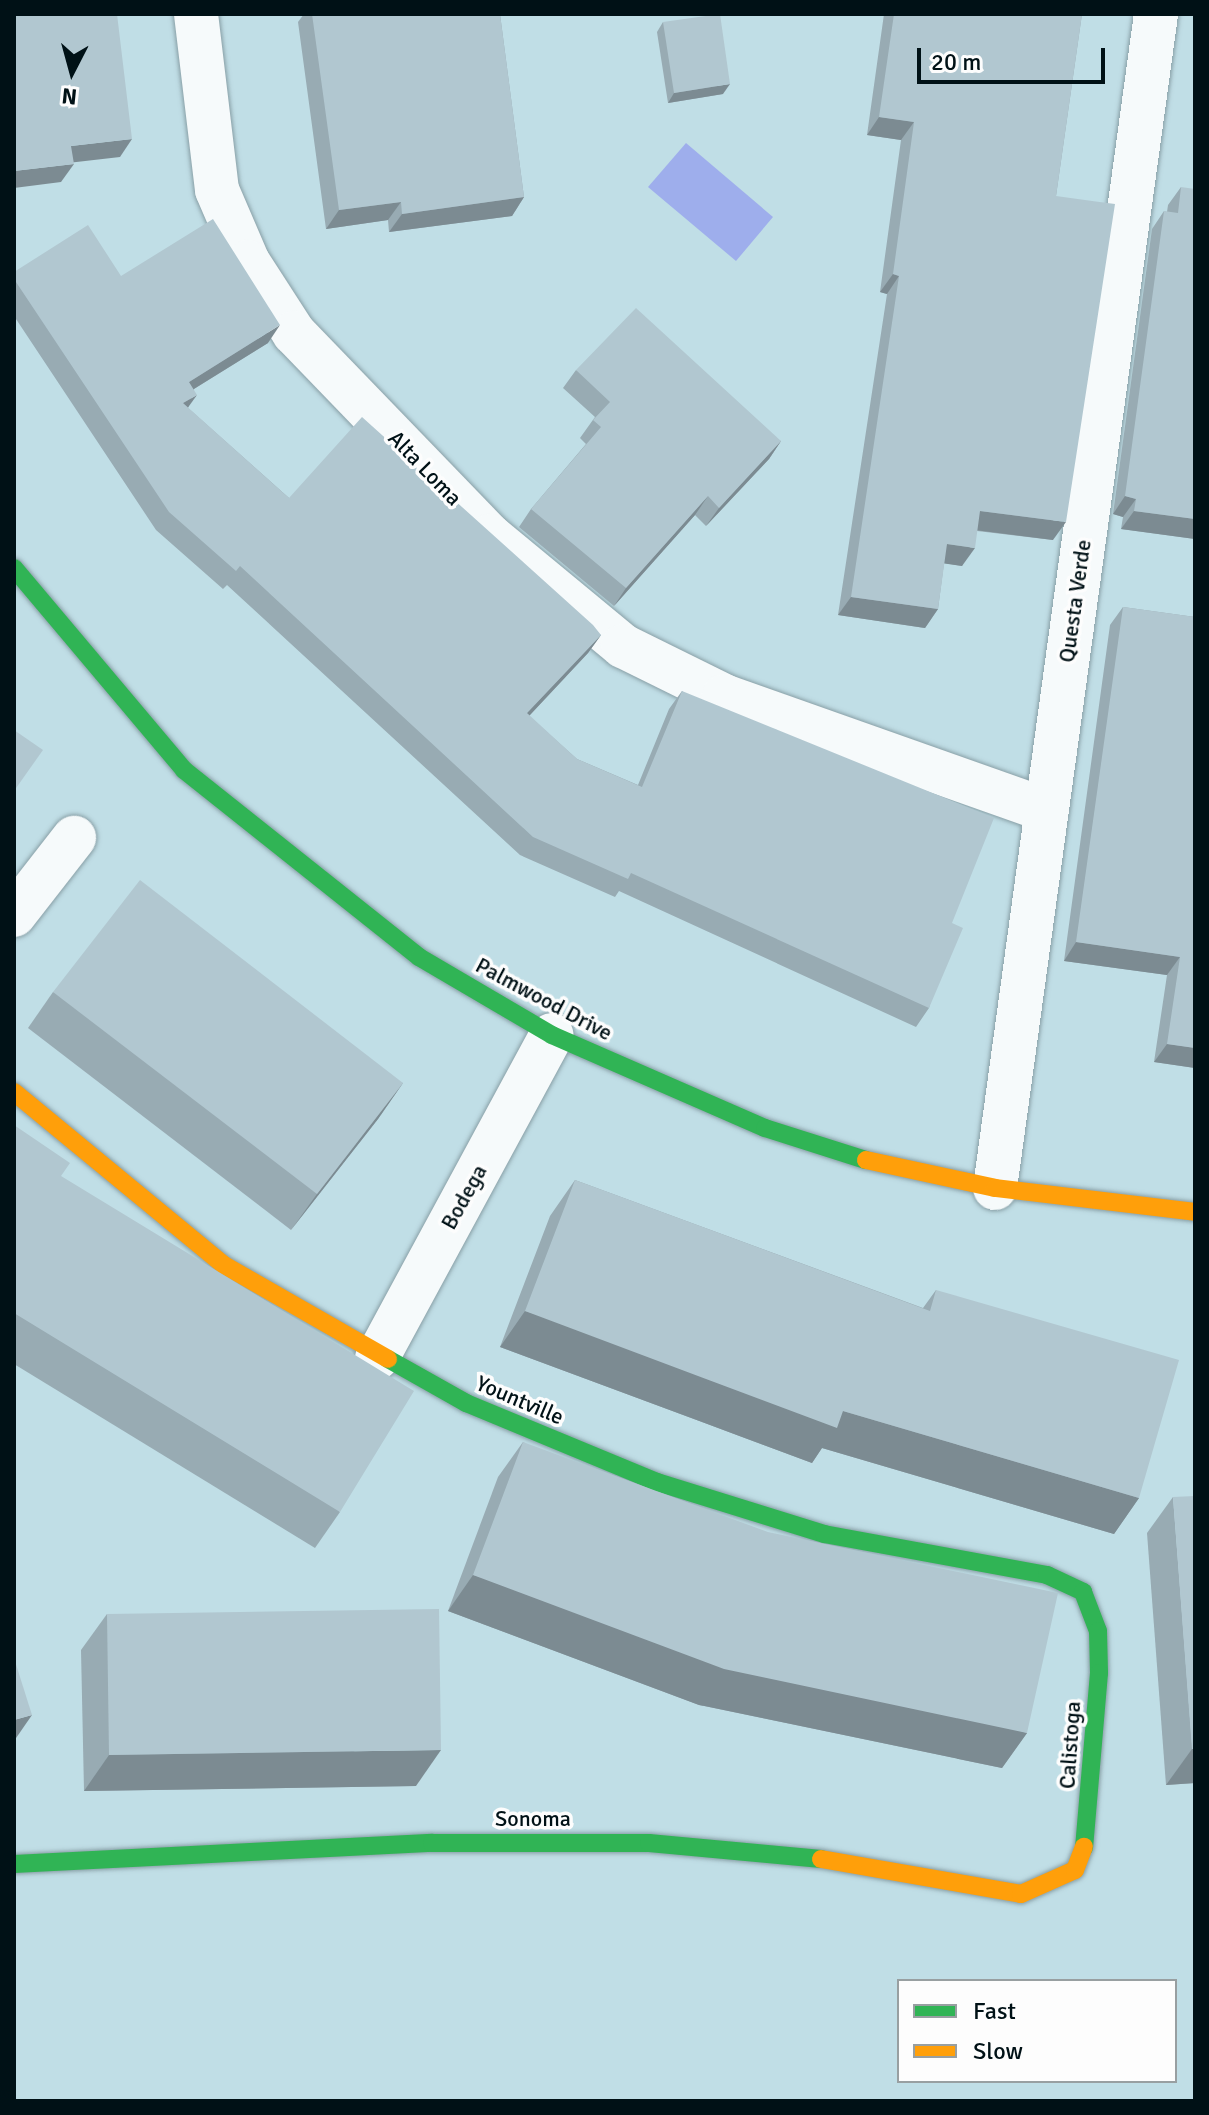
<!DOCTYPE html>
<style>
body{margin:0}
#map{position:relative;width:1209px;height:2115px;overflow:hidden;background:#c0dee6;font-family:Signika,sans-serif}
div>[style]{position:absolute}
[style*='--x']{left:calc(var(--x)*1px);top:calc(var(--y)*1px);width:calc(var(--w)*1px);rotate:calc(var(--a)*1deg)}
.water>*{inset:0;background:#9eaeec}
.roads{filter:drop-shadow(0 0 2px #889fa6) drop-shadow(0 0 2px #889fa6)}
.street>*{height:44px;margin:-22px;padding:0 22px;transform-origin:22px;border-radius:22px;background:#f6fafb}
.fast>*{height:18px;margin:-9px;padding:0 9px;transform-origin:9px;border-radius:9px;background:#30b455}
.slow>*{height:18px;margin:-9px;padding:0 9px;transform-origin:9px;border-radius:9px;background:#ff9f0a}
.wall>*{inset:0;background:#98abb3}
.shaded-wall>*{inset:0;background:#7c8b92}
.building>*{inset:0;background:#b1c7d0}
span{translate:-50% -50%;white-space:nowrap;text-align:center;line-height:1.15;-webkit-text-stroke:7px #fdfdfd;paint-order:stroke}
.street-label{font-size:22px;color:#001116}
.frame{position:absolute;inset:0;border:16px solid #001116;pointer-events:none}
.legend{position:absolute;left:897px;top:1979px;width:280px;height:104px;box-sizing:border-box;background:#fdfdfd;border:2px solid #989fa1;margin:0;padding:10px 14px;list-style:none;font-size:24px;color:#001116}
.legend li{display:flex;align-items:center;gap:16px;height:40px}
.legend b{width:40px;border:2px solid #989fa1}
.north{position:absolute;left:32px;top:32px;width:80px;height:80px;-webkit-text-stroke:6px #fdfdfd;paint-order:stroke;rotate:186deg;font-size:22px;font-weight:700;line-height:32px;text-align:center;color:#001116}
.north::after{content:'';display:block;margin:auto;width:28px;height:36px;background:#001116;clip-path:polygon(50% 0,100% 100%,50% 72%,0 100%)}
.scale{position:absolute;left:917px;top:48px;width:188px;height:36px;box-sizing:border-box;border:4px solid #001116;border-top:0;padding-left:10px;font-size:24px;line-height:28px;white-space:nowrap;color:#001116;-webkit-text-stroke:6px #fdfdfd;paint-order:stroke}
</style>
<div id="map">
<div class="water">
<i style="clip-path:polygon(686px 143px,773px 217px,736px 261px,648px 187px)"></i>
</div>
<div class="roads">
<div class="street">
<i style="--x:196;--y:14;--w:177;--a:83.2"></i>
<i style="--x:217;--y:190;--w:78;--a:66.7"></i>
<i style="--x:248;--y:262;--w:85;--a:57.1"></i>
<i style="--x:294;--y:333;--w:282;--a:46"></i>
<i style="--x:490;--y:536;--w:173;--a:39.6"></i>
<i style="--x:623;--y:646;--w:113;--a:26.3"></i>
<i style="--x:724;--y:696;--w:342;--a:19.5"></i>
<i style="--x:14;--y:915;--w:98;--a:-52.1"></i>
<i style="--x:995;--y:1188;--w:1185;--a:-82.19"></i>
<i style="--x:377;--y:1358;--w:367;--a:-61.6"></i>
</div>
<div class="fast">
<i style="--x:14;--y:568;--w:264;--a:49.9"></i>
<i style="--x:184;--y:770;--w:300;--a:38.5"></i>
<i style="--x:419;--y:957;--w:154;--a:30.4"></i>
<i style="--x:552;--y:1035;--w:232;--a:23.6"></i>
<i style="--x:765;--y:1128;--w:106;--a:17.6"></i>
<i style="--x:388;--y:1359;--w:90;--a:29.4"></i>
<i style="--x:466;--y:1403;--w:207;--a:22.5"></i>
<i style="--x:657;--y:1482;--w:175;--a:17.3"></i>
<i style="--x:824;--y:1534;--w:227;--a:10.4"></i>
<i style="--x:1047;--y:1575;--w:40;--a:25"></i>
<i style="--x:1083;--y:1592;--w:42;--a:69"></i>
<i style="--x:1098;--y:1631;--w:42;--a:88.6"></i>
<i style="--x:1099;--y:1673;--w:175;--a:94.9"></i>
<i style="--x:14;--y:1864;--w:419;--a:-2.9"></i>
<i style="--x:432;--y:1843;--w:217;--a:0"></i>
<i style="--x:649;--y:1843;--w:173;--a:5.3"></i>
</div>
<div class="slow">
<i style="--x:14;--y:1092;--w:272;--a:39.5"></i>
<i style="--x:224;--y:1265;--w:189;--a:29.8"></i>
<i style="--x:866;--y:1160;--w:132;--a:12.2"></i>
<i style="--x:995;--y:1188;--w:201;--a:6.8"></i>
<i style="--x:821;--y:1859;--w:203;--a:9.9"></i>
<i style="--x:1021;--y:1894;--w:59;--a:-24"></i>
<i style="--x:1075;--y:1870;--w:25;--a:-69"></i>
</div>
</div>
<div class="wall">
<i style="clip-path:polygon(304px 14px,500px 14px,524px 197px,512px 216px,389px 232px,388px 220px,326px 229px,298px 22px)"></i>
<i style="clip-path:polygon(884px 14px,1082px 14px,1056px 196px,1053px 540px,977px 531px,962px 566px,944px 563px,938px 609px,925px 628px,838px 615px,887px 294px,880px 292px,901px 140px,867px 135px)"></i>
<i style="clip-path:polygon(663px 22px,723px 94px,668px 103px,657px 32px)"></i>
<i style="clip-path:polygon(1181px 187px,1195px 539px,1121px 529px,1123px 517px,1113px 514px,1152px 229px,1164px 211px,1167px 212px,1168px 205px)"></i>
<i style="clip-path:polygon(14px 272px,121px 276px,268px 343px,194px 389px,188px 408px,289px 498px,601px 635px,588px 653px,529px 716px,577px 759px,638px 785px,669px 709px,682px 691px,952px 923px,929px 1008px,916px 1027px,619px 891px,615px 897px,520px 855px,227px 585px,223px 589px,156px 530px,14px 316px)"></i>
<i style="clip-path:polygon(576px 370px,781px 441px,769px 459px,706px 526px,695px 515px,614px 606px,519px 527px,531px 509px,586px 444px,580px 438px,595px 417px,563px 388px)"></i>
<i style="clip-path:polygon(1123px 607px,1195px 617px,1195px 1068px,1154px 1062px,1167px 975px,1064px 961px,1110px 625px)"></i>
<i style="clip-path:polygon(53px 992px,403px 1083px,378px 1119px,291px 1230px,28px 1028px)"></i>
<i style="clip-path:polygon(14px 1125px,340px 1512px,315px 1548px,14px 1364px)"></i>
<i style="clip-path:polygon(575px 1180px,923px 1308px,936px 1290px,1139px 1498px,1114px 1534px,822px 1448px,812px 1463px,500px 1347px,550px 1216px)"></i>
<i style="clip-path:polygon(523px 1442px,1027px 1733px,1002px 1768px,699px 1705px,448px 1611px,498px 1477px)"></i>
<i style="clip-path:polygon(1173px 1497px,1195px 1783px,1166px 1785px,1147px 1533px)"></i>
<i style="clip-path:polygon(107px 1614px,416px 1786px,84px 1791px,81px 1650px)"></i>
</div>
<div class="shaded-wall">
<i style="clip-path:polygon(730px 84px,723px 94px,668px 103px,674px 93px)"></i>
<i style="clip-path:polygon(879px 117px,914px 122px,901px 140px,867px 135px)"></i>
<i style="clip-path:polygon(132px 139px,120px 157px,59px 164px,71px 146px)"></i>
<i style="clip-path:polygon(74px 164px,61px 182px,14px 188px,14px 171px)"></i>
<i style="clip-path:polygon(524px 197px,512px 216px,389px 232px,402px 214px)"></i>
<i style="clip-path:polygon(401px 202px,388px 220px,326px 229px,339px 210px)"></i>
<i style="clip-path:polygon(893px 274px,899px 276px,887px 294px,880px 292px)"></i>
<i style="clip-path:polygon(280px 325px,268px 343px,176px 400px,189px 382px)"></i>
<i style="clip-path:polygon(197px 395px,184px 413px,183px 403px)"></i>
<i style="clip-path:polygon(781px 441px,769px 459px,706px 526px,719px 508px)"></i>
<i style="clip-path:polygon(708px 496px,695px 515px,614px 606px,626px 588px)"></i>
<i style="clip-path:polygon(1125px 496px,1136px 499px,1123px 517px,1113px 514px)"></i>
<i style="clip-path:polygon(980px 511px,1066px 522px,1053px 540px,967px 529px)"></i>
<i style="clip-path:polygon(1134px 511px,1195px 519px,1195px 539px,1121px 529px)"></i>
<i style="clip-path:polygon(947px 544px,975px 548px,962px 566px,934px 562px)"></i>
<i style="clip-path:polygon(851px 597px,938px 609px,925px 628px,838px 615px)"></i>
<i style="clip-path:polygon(601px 635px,588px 653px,514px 732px,527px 713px)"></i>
<i style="clip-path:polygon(1076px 942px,1180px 957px,1167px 975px,1064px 961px)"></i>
<i style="clip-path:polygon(1167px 1044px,1195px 1048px,1195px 1068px,1154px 1062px)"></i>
<i style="clip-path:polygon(403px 1083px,378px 1119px,291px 1230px,317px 1194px)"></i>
<i style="clip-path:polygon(525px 1311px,843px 1411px,1139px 1498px,1114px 1534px,822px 1448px,812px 1463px,500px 1347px)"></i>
<i style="clip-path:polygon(473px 1575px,1027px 1733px,1002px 1768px,699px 1705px,448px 1611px)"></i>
<i style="clip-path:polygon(32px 1715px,14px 1741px,14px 1720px)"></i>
<i style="clip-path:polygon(1192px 1749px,1195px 1749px,1195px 1783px,1166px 1785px)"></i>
<i style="clip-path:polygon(441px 1750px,416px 1786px,84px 1791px,109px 1755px)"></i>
</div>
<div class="building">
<i style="clip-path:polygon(14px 14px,117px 14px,132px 139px,71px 146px,74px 164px,14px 171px)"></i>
<i style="clip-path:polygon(312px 14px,500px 14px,524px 197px,402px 214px,401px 202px,339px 210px)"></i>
<i style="clip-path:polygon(720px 14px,730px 84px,674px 93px,663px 22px)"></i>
<i style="clip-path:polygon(894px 14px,1082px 14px,1056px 196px,1115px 204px,1066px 522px,980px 511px,975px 548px,947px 544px,938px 609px,851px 597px,899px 276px,893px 274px,914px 122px,879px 117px)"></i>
<i style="clip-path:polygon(1181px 187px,1195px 189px,1195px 519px,1134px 511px,1136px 499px,1125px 496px,1164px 211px,1178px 213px)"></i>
<i style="clip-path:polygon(213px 219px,280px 325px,189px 382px,197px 395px,183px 403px,289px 498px,362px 417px,593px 625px,601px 635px,527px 713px,577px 759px,642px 787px,682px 691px,994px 818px,952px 923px,963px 928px,929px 1008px,631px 873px,628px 879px,533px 837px,240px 566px,236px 571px,169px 512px,14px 279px,14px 272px,88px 225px,121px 276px)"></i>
<i style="clip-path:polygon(636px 308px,781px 441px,719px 508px,708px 496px,626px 588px,531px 509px,601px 427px,593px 420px,610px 402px,576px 370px)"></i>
<i style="clip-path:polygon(1123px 607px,1195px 617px,1195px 1048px,1167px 1044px,1180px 957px,1076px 942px)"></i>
<i style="clip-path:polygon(14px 730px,43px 750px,14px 791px)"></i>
<i style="clip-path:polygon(140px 880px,403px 1083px,317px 1194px,53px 992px)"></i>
<i style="clip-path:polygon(14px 1125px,70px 1163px,61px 1176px,414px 1391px,340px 1512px,14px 1313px)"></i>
<i style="clip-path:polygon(575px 1180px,930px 1311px,936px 1290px,1179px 1360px,1139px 1498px,843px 1411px,837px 1428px,525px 1311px)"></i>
<i style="clip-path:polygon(523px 1442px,768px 1532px,1058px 1593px,1027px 1733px,724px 1669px,473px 1575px)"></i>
<i style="clip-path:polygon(1195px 1496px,1195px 1749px,1192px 1749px,1173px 1497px)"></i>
<i style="clip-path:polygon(439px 1609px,441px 1750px,109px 1755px,107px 1614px)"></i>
<i style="clip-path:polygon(14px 1658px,32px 1715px,14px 1720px)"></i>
</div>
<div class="street-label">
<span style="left:425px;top:468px;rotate:46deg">Alta Loma</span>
<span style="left:1075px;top:601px;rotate:-82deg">Questa Verde</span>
<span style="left:544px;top:999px;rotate:28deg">Palmwood Drive</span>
<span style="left:464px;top:1197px;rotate:-61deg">Bodega</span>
<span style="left:520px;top:1400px;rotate:23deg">Yountville</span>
<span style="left:1070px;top:1745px;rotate:-86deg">Calistoga</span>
<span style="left:533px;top:1819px">Sonoma</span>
</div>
<div class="frame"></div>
<ul class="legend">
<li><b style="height:10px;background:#30b455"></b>Fast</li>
<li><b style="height:10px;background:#ff9f0a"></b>Slow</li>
</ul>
<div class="north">N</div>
<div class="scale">20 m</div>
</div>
